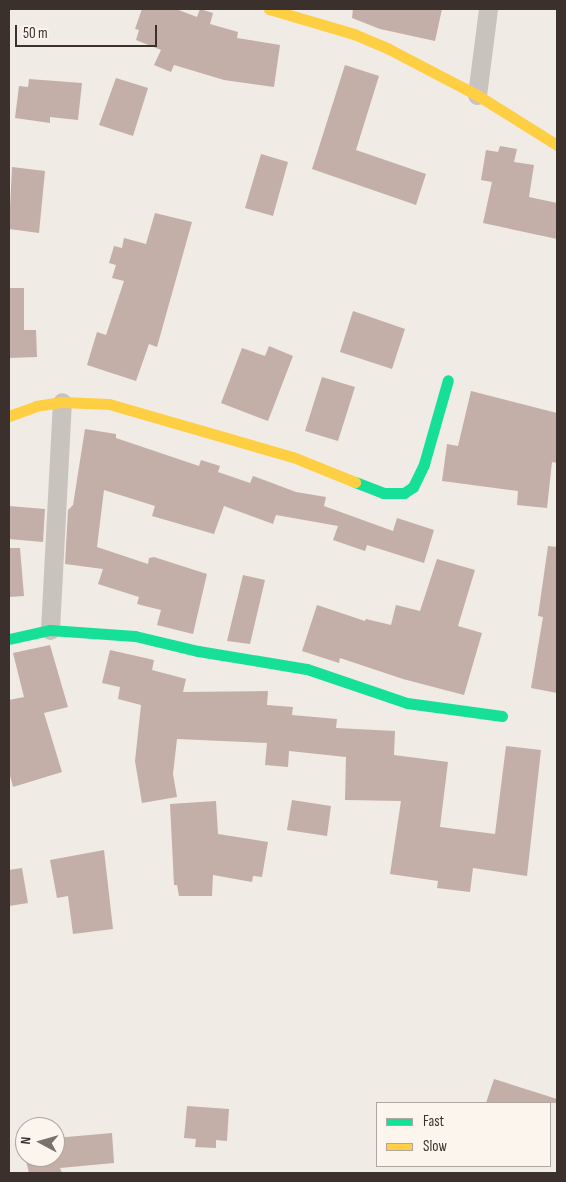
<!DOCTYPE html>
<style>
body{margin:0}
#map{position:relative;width:566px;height:1182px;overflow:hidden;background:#f0ebe5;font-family:"Sofia Sans Condensed",sans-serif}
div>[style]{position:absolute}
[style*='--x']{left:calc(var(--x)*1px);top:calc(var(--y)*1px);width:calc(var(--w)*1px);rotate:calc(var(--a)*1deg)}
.building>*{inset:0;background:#c3afa7}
.street>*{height:19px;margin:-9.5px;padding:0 9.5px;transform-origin:9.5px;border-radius:9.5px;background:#c9c3be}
.fast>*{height:11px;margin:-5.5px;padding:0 5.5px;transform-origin:5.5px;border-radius:5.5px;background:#16e098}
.slow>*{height:11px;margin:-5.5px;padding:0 5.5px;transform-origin:5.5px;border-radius:5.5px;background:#ffcf43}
span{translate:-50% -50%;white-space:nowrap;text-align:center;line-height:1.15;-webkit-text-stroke:4.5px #fbf5ee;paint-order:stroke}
.frame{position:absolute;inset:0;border:10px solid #3b302b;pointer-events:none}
.legend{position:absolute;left:376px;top:1102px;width:175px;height:65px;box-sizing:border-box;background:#fbf5ee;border:1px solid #aea6a0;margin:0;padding:6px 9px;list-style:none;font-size:15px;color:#3b302b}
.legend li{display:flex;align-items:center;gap:10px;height:25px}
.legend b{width:25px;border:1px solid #aea6a0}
.north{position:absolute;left:15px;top:1117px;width:50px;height:50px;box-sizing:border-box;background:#fbf5ee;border:1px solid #aea6a0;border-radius:50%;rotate:276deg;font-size:14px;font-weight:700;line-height:20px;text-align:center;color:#3b302b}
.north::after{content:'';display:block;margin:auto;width:18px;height:22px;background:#7a716c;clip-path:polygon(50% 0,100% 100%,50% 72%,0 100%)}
.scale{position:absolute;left:15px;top:25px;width:142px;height:22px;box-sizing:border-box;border:2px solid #3b302b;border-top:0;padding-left:6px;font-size:15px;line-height:18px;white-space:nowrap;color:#3b302b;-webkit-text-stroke:4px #fbf5ee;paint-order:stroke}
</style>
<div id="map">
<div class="building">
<i style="clip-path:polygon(142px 9px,176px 9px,197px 17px,200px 9px,213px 13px,210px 24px,238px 32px,237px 38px,280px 45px,274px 87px,224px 80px,174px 65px,171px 72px,154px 65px,161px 50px,136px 40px,139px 30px,135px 29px)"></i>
<i style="clip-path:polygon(353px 9px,442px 9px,435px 41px,380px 29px,352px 18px)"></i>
<i style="clip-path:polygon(345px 65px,379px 76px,356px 150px,426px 174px,416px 205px,312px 169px)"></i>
<i style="clip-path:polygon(116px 78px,148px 88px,133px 136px,99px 125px)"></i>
<i style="clip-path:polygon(29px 79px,82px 83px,78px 120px,50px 117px,50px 123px,15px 118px,19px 86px,28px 87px)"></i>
<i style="clip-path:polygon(500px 146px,517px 149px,514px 162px,534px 165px,529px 197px,557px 203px,557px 239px,483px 223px,492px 182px,481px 180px,486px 150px,498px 152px)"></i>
<i style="clip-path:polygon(261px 154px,288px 162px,273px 216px,245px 208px)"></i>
<i style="clip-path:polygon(12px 167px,45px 171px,39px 233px,9px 229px)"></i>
<i style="clip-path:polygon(155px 213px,192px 222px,157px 347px,149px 344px,136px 381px,87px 365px,97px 332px,106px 335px,124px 281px,112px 278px,116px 265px,109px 263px,114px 246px,122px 248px,124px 238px,146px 244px)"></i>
<i style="clip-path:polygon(9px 288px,24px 288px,24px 330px,36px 330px,37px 357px,9px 358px)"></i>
<i style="clip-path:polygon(353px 311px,405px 329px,392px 369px,340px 352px)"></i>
<i style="clip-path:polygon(269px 346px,293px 356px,268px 421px,221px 403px,242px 348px,265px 356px)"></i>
<i style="clip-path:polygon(322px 377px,355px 387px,338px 441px,305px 431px)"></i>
<i style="clip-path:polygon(471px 391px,557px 413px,557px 463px,552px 462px,547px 508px,517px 505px,518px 491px,442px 481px,447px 444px,458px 446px)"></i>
<i style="clip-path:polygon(85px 429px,116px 434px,116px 438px,199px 466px,201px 460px,220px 466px,218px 472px,250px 483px,253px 476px,296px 492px,326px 497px,324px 506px,393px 531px,397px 518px,434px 530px,424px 563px,367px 545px,365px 551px,333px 540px,338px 526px,276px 515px,273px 524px,224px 506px,214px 534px,152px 516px,155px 506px,104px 490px,97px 547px,148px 564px,149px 558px,154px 557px,207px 574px,193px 634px,157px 625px,161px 610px,137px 604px,139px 597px,98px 584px,103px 569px,65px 564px,68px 510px,73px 505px)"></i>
<i style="clip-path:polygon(9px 506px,45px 509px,43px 542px,9px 539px)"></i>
<i style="clip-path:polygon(548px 546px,557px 547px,557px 693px,531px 688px,543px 617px,538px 616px)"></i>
<i style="clip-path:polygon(9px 548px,20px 548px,24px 596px,9px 597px)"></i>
<i style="clip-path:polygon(437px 559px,475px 570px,458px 626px,482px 633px,464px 695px,403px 679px,340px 658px,339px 663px,302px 651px,317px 605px,365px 621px,366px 619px,391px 625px,396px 605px,420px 611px)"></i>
<i style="clip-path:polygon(243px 575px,265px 580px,250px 644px,227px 641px)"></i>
<i style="clip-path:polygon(50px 645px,68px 707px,44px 713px,62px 772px,13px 787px,9px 772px,9px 700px,24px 697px,13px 653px)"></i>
<i style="clip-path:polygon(110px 650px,154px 660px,152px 670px,186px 679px,183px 692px,268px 691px,267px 705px,293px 707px,292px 715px,337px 719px,336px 728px,395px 731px,394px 755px,448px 762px,440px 827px,495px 834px,506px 746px,541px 750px,527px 876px,473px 868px,470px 892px,437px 888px,438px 881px,390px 874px,401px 801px,345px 800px,346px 757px,289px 751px,288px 767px,265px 765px,267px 743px,177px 739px,173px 774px,177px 797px,142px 803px,135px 761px,141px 705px,118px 699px,120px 687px,102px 683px)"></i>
<i style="clip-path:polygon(292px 800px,331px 806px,327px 836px,287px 830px)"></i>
<i style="clip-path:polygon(216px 801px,218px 834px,268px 842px,262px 877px,253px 876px,252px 882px,213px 875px,212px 896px,179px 896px,177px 885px,174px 885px,170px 804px)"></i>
<i style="clip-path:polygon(104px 850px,113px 929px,73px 934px,68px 896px,57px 898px,50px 860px)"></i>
<i style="clip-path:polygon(22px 868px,28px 903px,9px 906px,9px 870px)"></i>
<i style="clip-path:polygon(494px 1079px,557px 1099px,557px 1103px,486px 1103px)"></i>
<i style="clip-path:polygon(187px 1106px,229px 1109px,227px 1141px,216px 1140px,216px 1148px,195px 1147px,196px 1139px,184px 1138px)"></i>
<i style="clip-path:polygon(112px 1133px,114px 1163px,60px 1168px,62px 1173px,29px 1173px,25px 1157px,55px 1157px,55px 1138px)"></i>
</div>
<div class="street">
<i style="--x:477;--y:95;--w:87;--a:-82.7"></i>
<i style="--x:50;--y:630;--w:228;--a:-87"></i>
</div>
<div class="fast">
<i style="--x:355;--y:482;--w:30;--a:21"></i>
<i style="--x:383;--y:493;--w:21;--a:0"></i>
<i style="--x:404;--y:493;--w:11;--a:-34"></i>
<i style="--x:413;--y:487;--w:25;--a:-64"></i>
<i style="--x:424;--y:464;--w:87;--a:-74.1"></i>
<i style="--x:9;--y:639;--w:42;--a:-12.4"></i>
<i style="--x:50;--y:630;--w:85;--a:4"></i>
<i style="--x:135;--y:636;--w:65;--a:13.4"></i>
<i style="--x:198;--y:651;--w:110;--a:9.4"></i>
<i style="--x:307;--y:669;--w:106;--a:18.8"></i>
<i style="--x:407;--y:703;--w:96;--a:7.8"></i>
</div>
<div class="slow">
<i style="--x:269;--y:9;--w:89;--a:16.4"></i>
<i style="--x:354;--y:34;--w:38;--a:23"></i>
<i style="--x:389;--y:49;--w:99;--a:27.6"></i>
<i style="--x:477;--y:95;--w:94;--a:32"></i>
<i style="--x:9;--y:416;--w:29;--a:-20"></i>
<i style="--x:36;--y:406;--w:26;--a:-9"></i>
<i style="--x:62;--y:402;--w:47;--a:2.4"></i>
<i style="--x:109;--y:404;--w:191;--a:16.1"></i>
<i style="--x:293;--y:457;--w:67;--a:22"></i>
</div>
<div class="frame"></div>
<ul class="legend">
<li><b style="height:6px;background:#16e098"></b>Fast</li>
<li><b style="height:6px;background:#ffcf43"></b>Slow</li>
</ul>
<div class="north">N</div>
<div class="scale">50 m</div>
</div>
